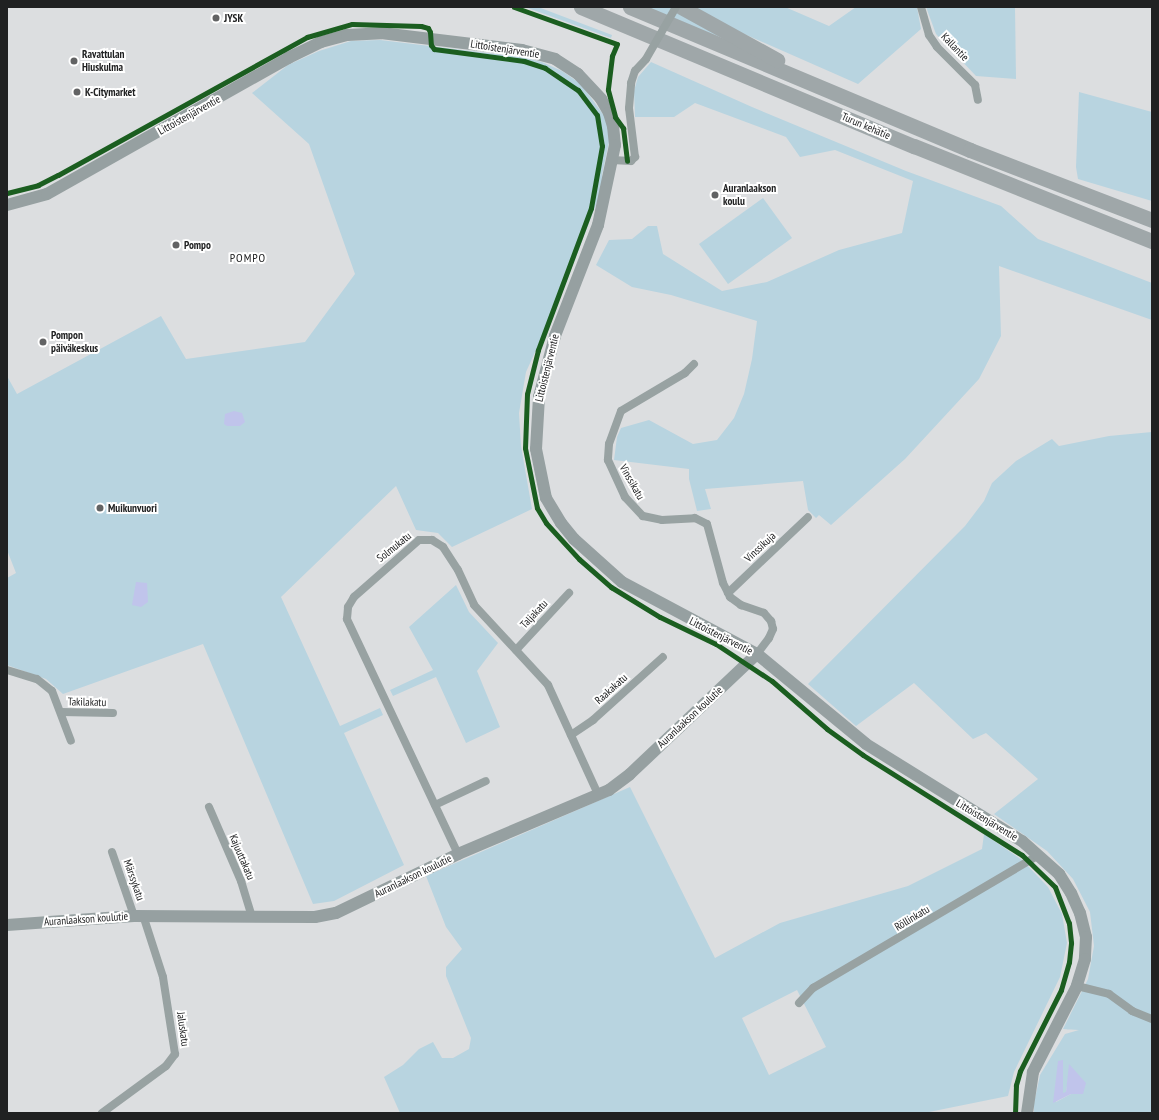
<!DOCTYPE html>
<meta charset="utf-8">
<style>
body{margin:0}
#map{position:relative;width:1159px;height:1120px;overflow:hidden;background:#dcdee0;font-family:"PT Sans Narrow",sans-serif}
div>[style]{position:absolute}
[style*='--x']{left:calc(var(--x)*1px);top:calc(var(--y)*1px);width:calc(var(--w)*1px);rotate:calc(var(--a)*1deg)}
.green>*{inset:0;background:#b8d4e0}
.water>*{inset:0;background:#c0c4eb}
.street>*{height:8px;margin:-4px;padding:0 4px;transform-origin:4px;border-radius:4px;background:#98a2a2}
.secondary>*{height:12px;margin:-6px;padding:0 6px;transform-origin:6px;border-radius:6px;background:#96a0a1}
.highway>*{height:15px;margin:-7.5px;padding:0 7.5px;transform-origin:7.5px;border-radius:7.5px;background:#9fa7a9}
.street-bridge>*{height:8px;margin:-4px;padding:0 4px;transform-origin:4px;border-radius:4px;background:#98a2a2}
.cycleway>*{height:5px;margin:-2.5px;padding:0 2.5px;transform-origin:2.5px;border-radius:2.5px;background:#1b5e20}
.dots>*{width:11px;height:11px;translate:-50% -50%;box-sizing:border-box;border:2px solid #fff;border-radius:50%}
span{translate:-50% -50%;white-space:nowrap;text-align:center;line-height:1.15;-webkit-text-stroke:4px #fff;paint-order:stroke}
.poi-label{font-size:11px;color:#202122;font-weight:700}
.left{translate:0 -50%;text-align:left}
.street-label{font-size:11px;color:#202122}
.neighbourhood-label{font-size:12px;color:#202122;letter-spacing:1px}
.frame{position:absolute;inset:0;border:8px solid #202122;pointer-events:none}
</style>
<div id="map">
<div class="green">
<i style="clip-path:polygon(525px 7px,538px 7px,612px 35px,611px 38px)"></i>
<i style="clip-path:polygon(642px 7px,671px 7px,740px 45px)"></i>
<i style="clip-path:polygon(688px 7px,785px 7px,829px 26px,856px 7px,917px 7px,921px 29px,858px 84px,742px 33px)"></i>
<i style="clip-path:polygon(926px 7px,1015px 7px,1016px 79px,976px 76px,936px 34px)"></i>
<i style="clip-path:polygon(380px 40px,521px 57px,542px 62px,562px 71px,581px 84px,605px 117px,610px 137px,602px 175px,604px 184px,564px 288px,526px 372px,519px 413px,521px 446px,532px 509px,452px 547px,438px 533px,416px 530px,396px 486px,281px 597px,340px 726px,380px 708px,383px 715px,344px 733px,404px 865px,334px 901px,313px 904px,203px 644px,63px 694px,46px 679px,7px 665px,7px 578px,16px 573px,7px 550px,7px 376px,17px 394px,161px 316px,186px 359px,305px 342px,355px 274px,309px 144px,252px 93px,288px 65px,319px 51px,351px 41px)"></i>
<i style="clip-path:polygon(651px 62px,752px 107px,906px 171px,1001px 206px,1038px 239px,1152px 283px,1152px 320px,999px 266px,1001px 336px,979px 379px,905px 459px,831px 525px,819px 515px,816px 518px,808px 510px,803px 481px,705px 489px,711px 509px,697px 511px,689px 479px,689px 469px,614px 460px,617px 437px,621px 428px,649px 420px,693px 444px,717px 440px,734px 418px,744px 394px,752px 359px,757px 321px,671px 295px,632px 287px,596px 265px,609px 240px,632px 239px,648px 226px,657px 226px,663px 254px,722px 291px,767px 282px,839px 250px,902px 233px,913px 181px,835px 150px,800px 157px,786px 137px,695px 103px,674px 117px,635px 117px,634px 91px,638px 77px)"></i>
<i style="clip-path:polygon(1079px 92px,1152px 112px,1152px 201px,1078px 179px,1076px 167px)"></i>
<i style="clip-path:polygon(763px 198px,792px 238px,728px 284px,699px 244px)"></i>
<i style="clip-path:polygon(evenodd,1152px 432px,1152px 1113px,1034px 1113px,1034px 1103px,1040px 1075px,1065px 1034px,1079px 1030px,1063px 1029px,1088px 979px,1094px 946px,1090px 912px,1073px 879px,1047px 851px,994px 814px,1038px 779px,986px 733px,973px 739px,914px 683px,856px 726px,808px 684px,965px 526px,984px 501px,992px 483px,1016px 461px,1052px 439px,1059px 446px,1109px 436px,1152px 432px,1063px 1061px,1063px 1094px,1066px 1093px,1069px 1072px,1071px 1094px,1056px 1102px,1063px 1061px)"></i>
<i style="clip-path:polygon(456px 585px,469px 612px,498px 643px,477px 671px,500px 727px,466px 743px,436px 677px,393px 696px,390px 690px,433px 670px,409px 627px)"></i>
<i style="clip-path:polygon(evenodd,630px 787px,715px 958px,780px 923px,908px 886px,982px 849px,984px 834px,1022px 860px,1048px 887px,1062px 914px,1067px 943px,1060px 977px,1014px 1072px,1008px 1096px,924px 1113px,400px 1113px,384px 1077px,403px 1065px,419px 1049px,433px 1042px,442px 1058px,453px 1058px,469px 1049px,471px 1038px,446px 976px,446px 967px,462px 949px,446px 927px,426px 876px,630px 787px,797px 990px,826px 1047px,769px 1075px,742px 1018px,797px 990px)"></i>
</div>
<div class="water">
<i style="clip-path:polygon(234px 411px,242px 413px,245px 422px,240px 426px,227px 426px,224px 424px,225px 414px)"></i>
<i style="clip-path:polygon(136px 582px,147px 583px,148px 602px,141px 607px,132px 605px)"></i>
<i style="clip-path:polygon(1063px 1060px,1063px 1093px,1066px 1092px,1069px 1064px,1086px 1083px,1083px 1094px,1071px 1094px,1053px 1103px,1058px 1061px)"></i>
</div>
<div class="street">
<i style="--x:921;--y:7;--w:29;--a:74"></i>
<i style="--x:929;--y:35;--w:14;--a:56"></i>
<i style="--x:937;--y:47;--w:54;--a:45"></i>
<i style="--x:975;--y:85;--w:15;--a:79"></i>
<i style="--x:612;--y:160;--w:19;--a:3"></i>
<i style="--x:631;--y:161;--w:6;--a:-45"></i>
<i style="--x:635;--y:157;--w:49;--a:-97"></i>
<i style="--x:629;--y:108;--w:25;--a:-85"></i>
<i style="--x:631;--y:83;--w:13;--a:-72"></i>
<i style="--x:694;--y:364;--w:13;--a:135"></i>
<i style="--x:685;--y:373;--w:74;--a:149.3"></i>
<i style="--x:621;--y:411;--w:35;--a:110"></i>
<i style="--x:609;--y:444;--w:16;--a:94"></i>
<i style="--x:608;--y:460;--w:41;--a:65.3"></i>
<i style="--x:625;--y:497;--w:26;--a:47"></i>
<i style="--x:643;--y:516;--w:19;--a:12"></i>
<i style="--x:662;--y:520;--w:33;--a:-3"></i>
<i style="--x:695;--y:518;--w:13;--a:27"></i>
<i style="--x:707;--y:524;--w:61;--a:74.8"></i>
<i style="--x:723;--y:583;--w:16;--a:63"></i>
<i style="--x:730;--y:597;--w:14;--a:36"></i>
<i style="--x:741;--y:605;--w:24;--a:19"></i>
<i style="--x:764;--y:613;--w:11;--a:49"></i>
<i style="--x:771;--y:621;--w:8;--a:76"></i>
<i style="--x:773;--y:629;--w:10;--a:114"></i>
<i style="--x:769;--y:638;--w:20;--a:127"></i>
<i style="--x:728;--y:593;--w:110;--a:-43.5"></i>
<i style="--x:516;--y:650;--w:78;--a:-47.1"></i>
<i style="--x:7;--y:670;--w:31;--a:17"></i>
<i style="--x:37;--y:679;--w:19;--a:39"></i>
<i style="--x:52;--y:691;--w:53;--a:69.2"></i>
<i style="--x:61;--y:712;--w:52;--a:1.1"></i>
<i style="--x:571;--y:735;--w:27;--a:-34"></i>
<i style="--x:593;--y:720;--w:94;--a:-42"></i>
<i style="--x:435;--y:805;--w:56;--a:-25.2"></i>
<i style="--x:209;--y:807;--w:81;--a:66.6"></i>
<i style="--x:241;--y:881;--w:37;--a:73"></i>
<i style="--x:112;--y:852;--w:68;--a:71"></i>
<i style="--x:458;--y:854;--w:260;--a:-115.3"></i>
<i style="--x:347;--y:619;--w:12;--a:-85"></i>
<i style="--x:348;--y:607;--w:12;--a:-59"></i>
<i style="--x:354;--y:597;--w:86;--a:-41.2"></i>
<i style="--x:419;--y:540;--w:13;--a:0"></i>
<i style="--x:432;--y:540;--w:13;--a:32"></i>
<i style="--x:443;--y:547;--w:27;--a:57"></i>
<i style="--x:458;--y:570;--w:38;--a:65"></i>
<i style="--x:474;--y:605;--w:109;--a:47.2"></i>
<i style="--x:548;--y:685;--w:120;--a:65.4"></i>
<i style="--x:1077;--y:986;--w:33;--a:14"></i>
<i style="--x:1109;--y:994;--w:29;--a:36"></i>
<i style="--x:1132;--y:1011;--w:22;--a:22"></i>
<i style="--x:799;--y:1003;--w:21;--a:-47"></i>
<i style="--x:813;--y:988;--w:262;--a:-30.5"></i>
<i style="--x:102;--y:1113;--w:79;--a:-36.3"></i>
<i style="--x:166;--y:1066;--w:15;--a:-53"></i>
<i style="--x:175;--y:1054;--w:78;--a:-98.9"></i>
<i style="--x:163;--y:977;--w:65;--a:-107.9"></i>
</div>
<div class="secondary">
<i style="--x:7;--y:205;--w:41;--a:-15.4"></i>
<i style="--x:47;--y:194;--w:277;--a:-29.4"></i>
<i style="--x:288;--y:58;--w:37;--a:-26"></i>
<i style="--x:321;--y:42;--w:27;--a:-15"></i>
<i style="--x:347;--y:35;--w:34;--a:-3"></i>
<i style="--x:381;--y:33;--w:142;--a:6.9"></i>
<i style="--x:522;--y:50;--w:34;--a:15"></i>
<i style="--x:555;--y:59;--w:27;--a:33"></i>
<i style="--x:578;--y:74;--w:34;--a:47"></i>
<i style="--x:601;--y:99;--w:16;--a:60"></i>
<i style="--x:609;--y:113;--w:14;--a:73"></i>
<i style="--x:613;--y:126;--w:19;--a:84"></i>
<i style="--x:615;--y:145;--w:82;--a:102"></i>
<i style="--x:598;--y:225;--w:119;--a:111.2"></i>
<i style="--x:555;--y:336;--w:63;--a:104.7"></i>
<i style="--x:539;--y:397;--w:52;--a:93.3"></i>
<i style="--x:536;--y:449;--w:50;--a:78.5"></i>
<i style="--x:546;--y:498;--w:29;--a:59"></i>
<i style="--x:561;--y:523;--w:21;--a:51"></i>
<i style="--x:574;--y:539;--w:64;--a:41.9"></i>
<i style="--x:622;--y:582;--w:153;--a:28.1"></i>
<i style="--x:757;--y:654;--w:141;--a:39.5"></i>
<i style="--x:866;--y:744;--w:184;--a:31.9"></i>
<i style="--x:1022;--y:841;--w:50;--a:41.7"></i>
<i style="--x:1059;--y:874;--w:22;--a:58"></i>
<i style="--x:1071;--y:893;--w:22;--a:66"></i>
<i style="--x:1080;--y:913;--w:25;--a:76"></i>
<i style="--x:1086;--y:937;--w:22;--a:93"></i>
<i style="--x:1085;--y:959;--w:28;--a:107"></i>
<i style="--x:1077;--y:986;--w:97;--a:117.1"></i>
<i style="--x:1033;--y:1072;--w:41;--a:98.3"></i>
<i style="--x:7;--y:925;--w:127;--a:-4.1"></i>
<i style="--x:134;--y:916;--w:181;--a:0.3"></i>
<i style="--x:315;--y:917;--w:21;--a:-11"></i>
<i style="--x:336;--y:913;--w:136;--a:-25.8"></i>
<i style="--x:458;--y:854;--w:164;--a:-23"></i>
<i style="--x:609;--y:790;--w:26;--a:-37"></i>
<i style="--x:630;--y:774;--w:175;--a:-43.4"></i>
</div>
<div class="highway">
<i style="--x:581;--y:7;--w:361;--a:22.7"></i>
<i style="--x:914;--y:146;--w:256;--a:21.8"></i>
<i style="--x:630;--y:7;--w:369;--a:22.8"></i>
<i style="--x:970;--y:150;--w:195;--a:21"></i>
<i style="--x:681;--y:7;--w:110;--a:28.9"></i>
</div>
<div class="street-bridge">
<i style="--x:635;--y:71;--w:16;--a:-47"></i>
<i style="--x:646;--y:59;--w:60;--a:-60"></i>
</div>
<div class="cycleway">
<i style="--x:514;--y:7;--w:109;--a:19.8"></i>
<i style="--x:617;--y:44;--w:13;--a:113"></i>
<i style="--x:612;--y:56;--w:34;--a:97"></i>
<i style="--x:608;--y:90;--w:28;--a:75"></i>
<i style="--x:615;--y:117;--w:14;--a:54"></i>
<i style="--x:623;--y:128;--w:33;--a:83"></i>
<i style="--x:7;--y:193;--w:32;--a:-14"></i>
<i style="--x:38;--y:185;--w:22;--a:-27"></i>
<i style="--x:58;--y:175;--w:285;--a:-29"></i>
<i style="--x:307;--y:37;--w:47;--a:-16.1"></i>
<i style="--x:352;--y:24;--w:69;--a:1.7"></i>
<i style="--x:421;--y:26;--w:7;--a:16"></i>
<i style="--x:428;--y:28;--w:4;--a:63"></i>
<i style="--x:430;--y:32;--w:13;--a:86"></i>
<i style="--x:431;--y:45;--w:5;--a:53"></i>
<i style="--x:434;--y:49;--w:91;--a:7.6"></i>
<i style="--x:524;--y:61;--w:22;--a:18"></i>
<i style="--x:545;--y:68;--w:40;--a:34"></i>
<i style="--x:578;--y:90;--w:31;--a:53"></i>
<i style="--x:597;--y:115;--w:31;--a:81"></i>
<i style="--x:602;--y:146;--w:63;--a:100.1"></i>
<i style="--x:591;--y:208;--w:152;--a:110.5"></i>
<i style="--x:538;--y:350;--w:45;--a:104"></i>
<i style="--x:527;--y:394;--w:54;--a:92.1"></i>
<i style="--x:525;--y:448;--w:61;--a:78.7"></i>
<i style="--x:537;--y:508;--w:17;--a:59"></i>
<i style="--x:546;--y:523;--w:49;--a:47.5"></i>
<i style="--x:579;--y:559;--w:43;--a:41.2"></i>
<i style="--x:611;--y:587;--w:57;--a:31.5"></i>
<i style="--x:660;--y:617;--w:62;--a:25.7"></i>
<i style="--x:716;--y:644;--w:67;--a:33.5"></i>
<i style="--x:772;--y:681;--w:73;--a:41.1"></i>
<i style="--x:827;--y:729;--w:44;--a:35.8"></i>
<i style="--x:863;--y:755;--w:188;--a:32.2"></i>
<i style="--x:1022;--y:855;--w:46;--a:44.1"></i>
<i style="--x:1055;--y:887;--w:39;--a:69"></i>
<i style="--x:1069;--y:923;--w:20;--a:84"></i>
<i style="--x:1071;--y:943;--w:19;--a:96"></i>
<i style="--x:1069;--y:962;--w:29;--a:106"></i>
<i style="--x:1061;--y:990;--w:91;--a:116.8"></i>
<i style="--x:1020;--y:1071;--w:15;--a:106"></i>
<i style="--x:1016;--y:1085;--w:28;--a:92"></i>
</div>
<div class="dots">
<i style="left:216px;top:18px;background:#626364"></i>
<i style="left:74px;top:61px;background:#626364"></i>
<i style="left:77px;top:92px;background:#626364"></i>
<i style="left:715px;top:195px;background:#626364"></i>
<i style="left:176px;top:245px;background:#626364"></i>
<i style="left:43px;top:342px;background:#626364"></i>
<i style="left:100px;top:508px;background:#626364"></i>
</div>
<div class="poi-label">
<span class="left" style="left:224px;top:18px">JYSK</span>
<span class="left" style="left:82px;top:61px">Ravattulan<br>Hiuskulma</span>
<span class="left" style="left:85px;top:92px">K-Citymarket</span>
<span class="left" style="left:723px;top:195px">Auranlaakson<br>koulu</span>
<span class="left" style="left:184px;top:245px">Pompo</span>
<span class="left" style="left:51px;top:342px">Pompon<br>päiväkeskus</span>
<span class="left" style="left:108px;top:508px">Muikunvuori</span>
</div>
<div class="street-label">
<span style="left:955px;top:47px;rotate:46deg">Kallantie</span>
<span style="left:505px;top:49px;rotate:9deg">Littoistenjärventie</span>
<span style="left:189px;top:115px;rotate:-29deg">Littoistenjärventie</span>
<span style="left:866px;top:126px;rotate:23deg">Turun kehätie</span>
<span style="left:547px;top:368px;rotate:-76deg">Littoistenjärventie</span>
<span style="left:632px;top:482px;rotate:60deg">Vinssikatu</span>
<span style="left:394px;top:547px;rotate:-39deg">Solmukatu</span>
<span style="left:760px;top:547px;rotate:-43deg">Vinssikuja</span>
<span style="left:534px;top:614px;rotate:-47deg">Taljakatu</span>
<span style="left:721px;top:636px;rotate:27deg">Littoistenjärventie</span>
<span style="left:611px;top:689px;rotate:-42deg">Raakakatu</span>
<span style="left:87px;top:702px;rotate:1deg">Takilakatu</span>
<span style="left:690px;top:717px;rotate:-43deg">Auranlaakson koulutie</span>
<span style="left:987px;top:820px;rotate:31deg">Littoistenjärventie</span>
<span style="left:242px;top:857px;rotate:67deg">Kajuuttakatu</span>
<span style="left:413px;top:876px;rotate:-26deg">Auranlaakson koulutie</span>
<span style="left:134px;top:880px;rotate:71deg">Märssykatu</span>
<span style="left:912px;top:918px;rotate:-31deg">Röllinkatu</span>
<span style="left:86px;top:919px;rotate:-4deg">Auranlaakson koulutie</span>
<span style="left:183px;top:1029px;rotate:82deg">Jaluskatu</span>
</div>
<div class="neighbourhood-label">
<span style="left:248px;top:258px">POMPO</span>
</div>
<div class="frame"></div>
</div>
